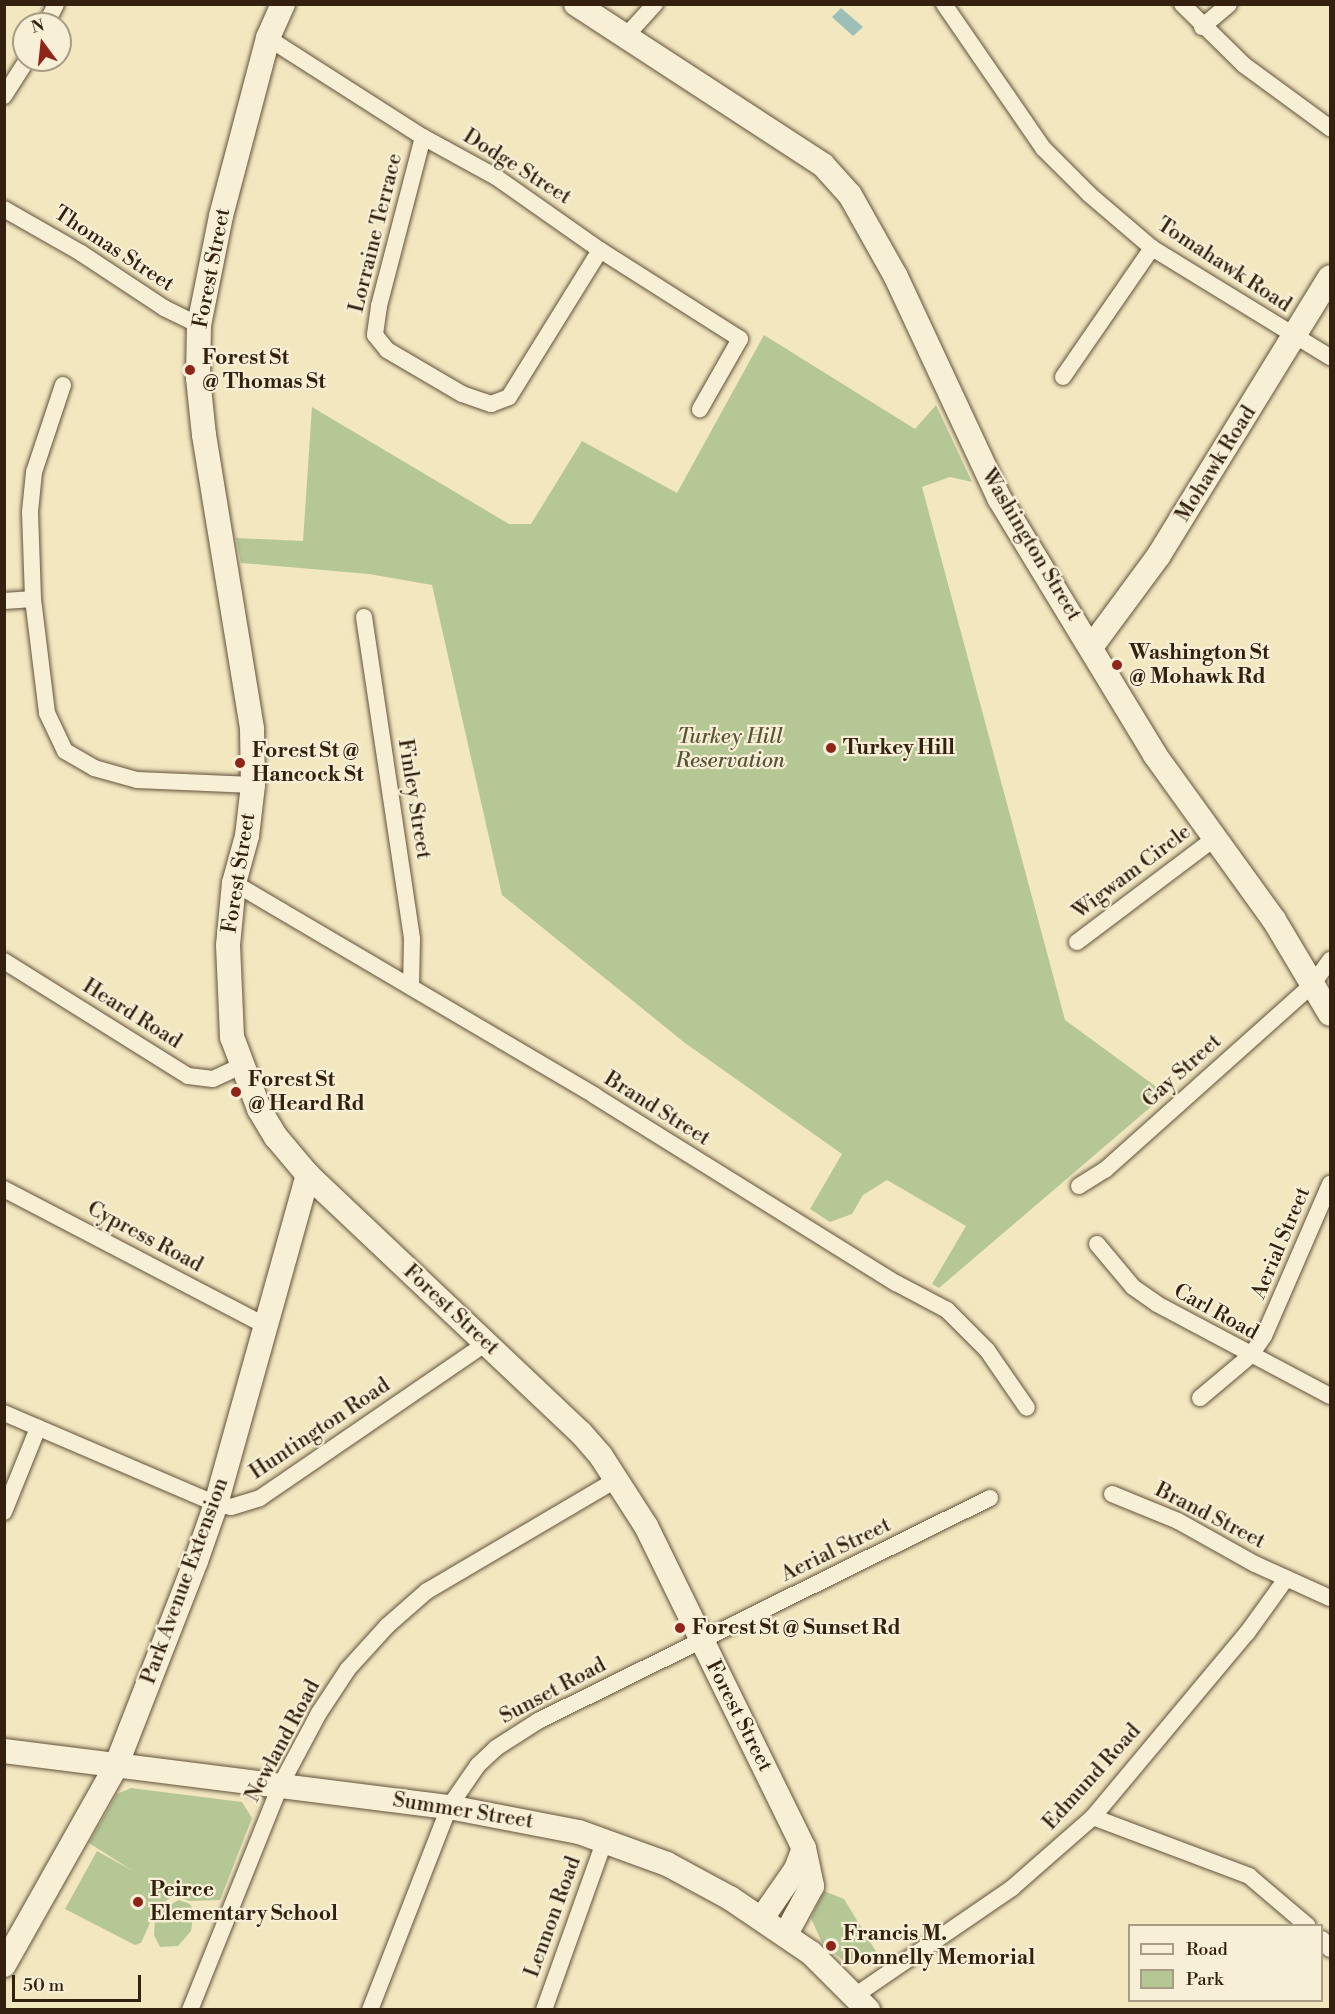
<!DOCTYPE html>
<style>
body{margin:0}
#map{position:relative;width:1335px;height:2014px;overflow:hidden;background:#f3e7c0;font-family:"Libre Bodoni",serif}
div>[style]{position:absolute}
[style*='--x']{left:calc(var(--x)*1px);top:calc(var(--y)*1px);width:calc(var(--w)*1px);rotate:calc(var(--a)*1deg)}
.green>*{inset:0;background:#b6c796}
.water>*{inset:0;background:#9cbfb8}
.roads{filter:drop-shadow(0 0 2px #63523b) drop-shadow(0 0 2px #63523b)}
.street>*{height:16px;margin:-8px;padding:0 8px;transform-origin:8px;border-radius:8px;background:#f7efd6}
.secondary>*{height:24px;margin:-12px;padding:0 12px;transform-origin:12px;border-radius:12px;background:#f7efd6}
.dots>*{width:16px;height:16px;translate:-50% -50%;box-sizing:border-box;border:3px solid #f7efd6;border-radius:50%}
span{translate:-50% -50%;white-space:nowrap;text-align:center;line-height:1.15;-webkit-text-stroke:4.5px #f7efd6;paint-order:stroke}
.street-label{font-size:21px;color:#33200f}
.poi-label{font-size:21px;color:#33200f;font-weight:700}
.left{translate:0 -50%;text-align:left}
.park-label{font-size:21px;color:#5a5238;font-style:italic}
.frame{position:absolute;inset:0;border:6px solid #33200f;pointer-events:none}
.legend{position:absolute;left:1128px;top:1924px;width:195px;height:78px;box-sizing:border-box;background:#f7efd6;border:2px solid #a99c86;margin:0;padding:8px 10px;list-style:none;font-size:18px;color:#33200f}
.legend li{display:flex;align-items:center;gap:12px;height:30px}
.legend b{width:30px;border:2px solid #a99c86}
.north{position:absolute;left:12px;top:12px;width:60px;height:60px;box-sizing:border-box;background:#f7efd6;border:2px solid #a99c86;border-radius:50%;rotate:345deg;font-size:16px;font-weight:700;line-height:24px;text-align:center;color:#33200f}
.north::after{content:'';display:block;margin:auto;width:21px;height:27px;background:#8f2418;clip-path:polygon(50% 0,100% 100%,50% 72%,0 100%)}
.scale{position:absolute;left:12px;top:1975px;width:129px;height:27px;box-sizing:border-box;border:3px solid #33200f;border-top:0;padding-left:8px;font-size:18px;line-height:21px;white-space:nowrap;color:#33200f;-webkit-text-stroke:4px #f7efd6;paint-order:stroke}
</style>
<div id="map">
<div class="green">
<i style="clip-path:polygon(764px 335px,915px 429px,936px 405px,972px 482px,950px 477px,922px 487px,1065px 1020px,1166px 1094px,939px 1288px,932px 1284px,966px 1226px,887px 1180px,863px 1195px,852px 1214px,830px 1222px,810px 1209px,842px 1154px,685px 1043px,502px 895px,432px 585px,369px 574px,241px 563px,236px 538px,303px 541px,312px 407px,509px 524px,531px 524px,582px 441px,677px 493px)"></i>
<i style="clip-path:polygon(131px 1788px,242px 1802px,252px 1818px,220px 1900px,190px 1901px,175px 1896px,167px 1900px,155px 1912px,141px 1943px,135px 1945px,65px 1909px,97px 1851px,133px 1871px,89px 1843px,117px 1794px)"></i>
<i style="clip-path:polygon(824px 1891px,844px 1899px,880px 1958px,850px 1966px,822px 1943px,811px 1918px)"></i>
<i style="clip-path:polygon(179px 1900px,190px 1904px,194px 1911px,191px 1931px,178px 1946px,160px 1947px,154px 1935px,155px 1920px,160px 1910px)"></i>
</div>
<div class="water">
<i style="clip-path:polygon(841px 8px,863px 27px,853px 36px,832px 17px)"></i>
</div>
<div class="roads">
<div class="street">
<i style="--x:944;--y:4;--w:175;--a:55.5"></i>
<i style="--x:1043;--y:148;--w:66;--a:45"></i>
<i style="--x:1090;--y:195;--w:82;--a:40.5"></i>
<i style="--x:1152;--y:248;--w:209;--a:31.5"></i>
<i style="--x:1182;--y:4;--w:87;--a:44.5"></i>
<i style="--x:1244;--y:65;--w:107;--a:36.2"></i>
<i style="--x:46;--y:24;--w:22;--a:-63"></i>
<i style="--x:1202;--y:27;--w:35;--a:-40"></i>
<i style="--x:626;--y:36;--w:43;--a:-47.8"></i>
<i style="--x:268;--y:38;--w:184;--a:32.6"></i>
<i style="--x:423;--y:137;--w:83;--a:28.7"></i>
<i style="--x:496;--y:177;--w:127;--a:35.1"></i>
<i style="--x:600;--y:250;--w:166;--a:32.4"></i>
<i style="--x:740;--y:339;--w:81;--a:119.7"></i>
<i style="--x:4;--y:96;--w:43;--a:-57.4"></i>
<i style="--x:423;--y:137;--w:175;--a:104.6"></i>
<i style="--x:379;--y:306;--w:29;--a:98"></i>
<i style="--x:375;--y:335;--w:19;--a:51"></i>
<i style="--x:387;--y:350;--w:87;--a:30.4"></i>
<i style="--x:462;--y:394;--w:31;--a:19"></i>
<i style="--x:491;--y:404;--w:19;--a:-21"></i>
<i style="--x:509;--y:397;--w:173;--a:-58.2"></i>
<i style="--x:4;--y:209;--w:89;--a:29.7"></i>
<i style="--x:81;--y:253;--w:100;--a:33.5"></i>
<i style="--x:164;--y:308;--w:39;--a:26"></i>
<i style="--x:1063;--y:377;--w:157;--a:-55.4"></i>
<i style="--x:63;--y:385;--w:92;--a:108.4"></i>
<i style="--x:34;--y:472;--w:40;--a:95.7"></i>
<i style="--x:30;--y:512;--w:87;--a:88"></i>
<i style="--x:33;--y:599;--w:115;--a:83"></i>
<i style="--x:47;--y:713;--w:42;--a:64.7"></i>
<i style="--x:65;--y:751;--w:34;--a:30"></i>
<i style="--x:94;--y:768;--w:45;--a:15.6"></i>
<i style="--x:137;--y:780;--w:116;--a:2.5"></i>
<i style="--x:4;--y:601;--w:29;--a:-4"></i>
<i style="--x:364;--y:617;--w:326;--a:81.5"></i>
<i style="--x:412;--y:939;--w:48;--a:91.2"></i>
<i style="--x:234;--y:883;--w:419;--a:30.5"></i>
<i style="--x:595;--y:1096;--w:354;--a:31.9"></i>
<i style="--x:896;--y:1283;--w:58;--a:27.9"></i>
<i style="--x:947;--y:1310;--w:57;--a:45"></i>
<i style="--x:987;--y:1350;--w:70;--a:55.4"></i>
<i style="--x:1077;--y:942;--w:173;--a:-37"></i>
<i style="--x:4;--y:961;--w:217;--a:32"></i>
<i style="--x:188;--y:1076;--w:25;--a:7"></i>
<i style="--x:213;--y:1079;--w:31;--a:-25"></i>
<i style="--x:1079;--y:1186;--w:31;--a:-32"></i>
<i style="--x:1105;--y:1170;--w:278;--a:-41.8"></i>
<i style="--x:1312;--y:985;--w:31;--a:-54"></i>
<i style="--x:4;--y:1189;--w:293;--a:27.6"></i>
<i style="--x:1097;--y:1244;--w:56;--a:50.1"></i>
<i style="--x:1133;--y:1287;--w:29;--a:35"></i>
<i style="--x:1157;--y:1304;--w:196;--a:28"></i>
<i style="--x:1200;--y:1398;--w:65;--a:-40"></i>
<i style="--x:1250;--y:1356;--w:24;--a:-55"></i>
<i style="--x:1264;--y:1336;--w:166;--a:-66.5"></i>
<i style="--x:4;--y:1413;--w:231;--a:23.2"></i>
<i style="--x:216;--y:1504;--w:15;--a:11"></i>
<i style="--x:231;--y:1507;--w:30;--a:-17"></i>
<i style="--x:260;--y:1498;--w:273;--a:-34.4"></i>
<i style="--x:1112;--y:1494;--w:71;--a:22.2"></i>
<i style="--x:1178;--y:1521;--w:88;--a:29.2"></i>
<i style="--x:1255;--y:1564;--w:82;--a:24.4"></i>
<i style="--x:4;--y:1512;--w:91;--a:-68"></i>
<i style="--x:1093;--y:1817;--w:167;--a:20.7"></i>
<i style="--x:1249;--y:1876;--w:77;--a:40.3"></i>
<i style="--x:1322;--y:1939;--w:13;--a:51"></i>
<i style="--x:856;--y:1995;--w:189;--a:-34.4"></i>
<i style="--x:1012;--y:1888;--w:108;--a:-41.2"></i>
<i style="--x:1093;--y:1817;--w:240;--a:-50.1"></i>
<i style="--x:1247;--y:1633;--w:67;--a:-54.2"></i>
<i style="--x:190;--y:2010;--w:241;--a:-68.1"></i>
<i style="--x:280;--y:1786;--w:83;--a:-61.9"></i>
<i style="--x:319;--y:1713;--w:53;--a:-56.6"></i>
<i style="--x:348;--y:1669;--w:58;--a:-47.8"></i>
<i style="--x:387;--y:1626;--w:53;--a:-41.2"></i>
<i style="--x:427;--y:1591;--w:221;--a:-30.5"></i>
<i style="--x:370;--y:2010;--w:218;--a:-68.7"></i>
<i style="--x:449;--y:1807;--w:51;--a:-55.4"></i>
<i style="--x:478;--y:1765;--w:25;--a:-43"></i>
<i style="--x:496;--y:1748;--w:50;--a:-32.7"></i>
<i style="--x:538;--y:1721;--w:504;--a:-26.26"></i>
<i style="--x:544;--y:2010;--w:181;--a:-70.3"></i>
</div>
<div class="secondary">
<i style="--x:283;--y:4;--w:37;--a:114"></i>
<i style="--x:268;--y:38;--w:184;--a:104.8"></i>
<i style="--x:221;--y:216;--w:111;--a:101.4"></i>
<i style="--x:199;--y:325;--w:53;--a:91.1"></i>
<i style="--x:198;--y:378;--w:57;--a:84"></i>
<i style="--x:204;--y:435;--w:298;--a:80.7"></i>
<i style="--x:252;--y:729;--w:56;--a:89"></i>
<i style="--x:253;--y:785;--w:51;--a:96.7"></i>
<i style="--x:247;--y:836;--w:49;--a:105.5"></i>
<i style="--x:234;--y:883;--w:62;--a:95.5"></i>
<i style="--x:228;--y:945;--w:92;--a:87.5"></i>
<i style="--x:232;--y:1037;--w:77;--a:69.4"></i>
<i style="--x:259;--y:1109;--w:33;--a:59"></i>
<i style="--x:276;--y:1137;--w:50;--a:49.9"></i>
<i style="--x:308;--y:1175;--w:376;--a:43.4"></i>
<i style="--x:581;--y:1433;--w:30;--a:49"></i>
<i style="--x:601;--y:1456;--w:83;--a:57.3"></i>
<i style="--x:646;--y:1526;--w:359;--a:63.9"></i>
<i style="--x:804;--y:1848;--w:39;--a:78"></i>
<i style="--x:812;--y:1886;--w:55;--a:118.4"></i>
<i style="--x:576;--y:4;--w:295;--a:33.1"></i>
<i style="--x:823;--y:165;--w:40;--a:48"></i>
<i style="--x:850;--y:195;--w:94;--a:60.7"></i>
<i style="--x:896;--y:277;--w:244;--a:65"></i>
<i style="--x:999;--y:498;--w:301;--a:58.7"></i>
<i style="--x:1155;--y:755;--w:203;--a:54.2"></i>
<i style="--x:1274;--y:920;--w:109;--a:59.2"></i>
<i style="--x:1092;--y:646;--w:113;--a:-53.6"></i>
<i style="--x:1159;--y:555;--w:326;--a:-58.4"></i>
<i style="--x:4;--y:1751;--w:449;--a:7.2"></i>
<i style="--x:449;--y:1807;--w:132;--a:10.9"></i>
<i style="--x:579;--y:1832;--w:94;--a:20"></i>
<i style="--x:667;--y:1864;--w:72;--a:28.4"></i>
<i style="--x:730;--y:1898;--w:98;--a:34.2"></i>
<i style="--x:811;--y:1953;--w:81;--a:45"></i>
<i style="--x:762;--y:1918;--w:60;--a:-55.2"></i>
<i style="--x:796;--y:1869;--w:22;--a:-69"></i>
<i style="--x:4;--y:1965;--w:228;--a:-60.6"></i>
<i style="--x:116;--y:1766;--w:220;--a:-68.7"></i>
<i style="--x:196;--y:1561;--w:60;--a:-70.7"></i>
<i style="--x:216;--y:1504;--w:342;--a:-74.4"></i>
</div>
</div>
<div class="dots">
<i style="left:190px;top:370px;background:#8f2418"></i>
<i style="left:1117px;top:665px;background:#8f2418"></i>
<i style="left:831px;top:748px;background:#8f2418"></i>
<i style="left:240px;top:763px;background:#8f2418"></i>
<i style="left:236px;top:1092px;background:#8f2418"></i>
<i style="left:680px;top:1628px;background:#8f2418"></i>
<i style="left:138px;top:1902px;background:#8f2418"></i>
<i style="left:831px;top:1946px;background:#8f2418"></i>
</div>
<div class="street-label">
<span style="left:517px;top:167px;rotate:32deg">Dodge Street</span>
<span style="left:376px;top:233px;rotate:-76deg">Lorraine Terrace</span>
<span style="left:114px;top:249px;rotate:33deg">Thomas Street</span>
<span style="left:1224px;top:265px;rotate:33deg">Tomahawk Road</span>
<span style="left:212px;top:268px;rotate:-79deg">Forest Street</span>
<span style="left:1216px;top:464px;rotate:-58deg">Mohawk Road</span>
<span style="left:1031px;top:545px;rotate:59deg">Washington Street</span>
<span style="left:414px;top:799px;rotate:81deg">Finley Street</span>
<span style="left:1132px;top:872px;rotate:-37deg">Wigwam Circle</span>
<span style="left:239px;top:873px;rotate:-81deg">Forest Street</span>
<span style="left:132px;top:1014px;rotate:32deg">Heard Road</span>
<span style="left:1182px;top:1071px;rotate:-42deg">Gay Street</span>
<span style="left:657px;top:1109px;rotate:32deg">Brand Street</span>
<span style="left:145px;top:1237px;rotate:28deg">Cypress Road</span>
<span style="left:1281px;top:1243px;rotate:-67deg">Aerial Street</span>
<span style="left:451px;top:1310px;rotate:43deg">Forest Street</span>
<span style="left:1216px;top:1312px;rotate:29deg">Carl Road</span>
<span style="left:320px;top:1429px;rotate:-34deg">Huntington Road</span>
<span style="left:1210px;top:1516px;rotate:27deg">Brand Street</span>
<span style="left:836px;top:1550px;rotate:-26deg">Aerial Street</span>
<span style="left:185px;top:1581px;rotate:-70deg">Park Avenue Extension</span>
<span style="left:553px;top:1691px;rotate:-28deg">Sunset Road</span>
<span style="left:739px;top:1716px;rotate:63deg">Forest Street</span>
<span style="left:283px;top:1741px;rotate:-62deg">Newland Road</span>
<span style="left:1092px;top:1777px;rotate:-48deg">Edmund Road</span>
<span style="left:463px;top:1811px;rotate:9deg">Summer Street</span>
<span style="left:553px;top:1917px;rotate:-70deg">Lennon Road</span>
</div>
<div class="poi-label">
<span class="left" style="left:202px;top:370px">Forest St<br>@ Thomas St</span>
<span class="left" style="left:1129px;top:665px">Washington St<br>@ Mohawk Rd</span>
<span class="left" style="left:843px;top:748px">Turkey Hill</span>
<span class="left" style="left:252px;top:763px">Forest St @<br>Hancock St</span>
<span class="left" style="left:248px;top:1092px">Forest St<br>@ Heard Rd</span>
<span class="left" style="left:692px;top:1628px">Forest St @ Sunset Rd</span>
<span class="left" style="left:150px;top:1902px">Peirce<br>Elementary School</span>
<span class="left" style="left:843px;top:1946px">Francis M.<br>Donnelly Memorial</span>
</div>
<div class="park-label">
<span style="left:730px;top:749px">Turkey Hill<br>Reservation</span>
</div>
<div class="frame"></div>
<ul class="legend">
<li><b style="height:8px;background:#f7efd6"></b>Road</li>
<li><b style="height:16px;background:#b6c796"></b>Park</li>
</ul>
<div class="north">N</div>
<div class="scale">50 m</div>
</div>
